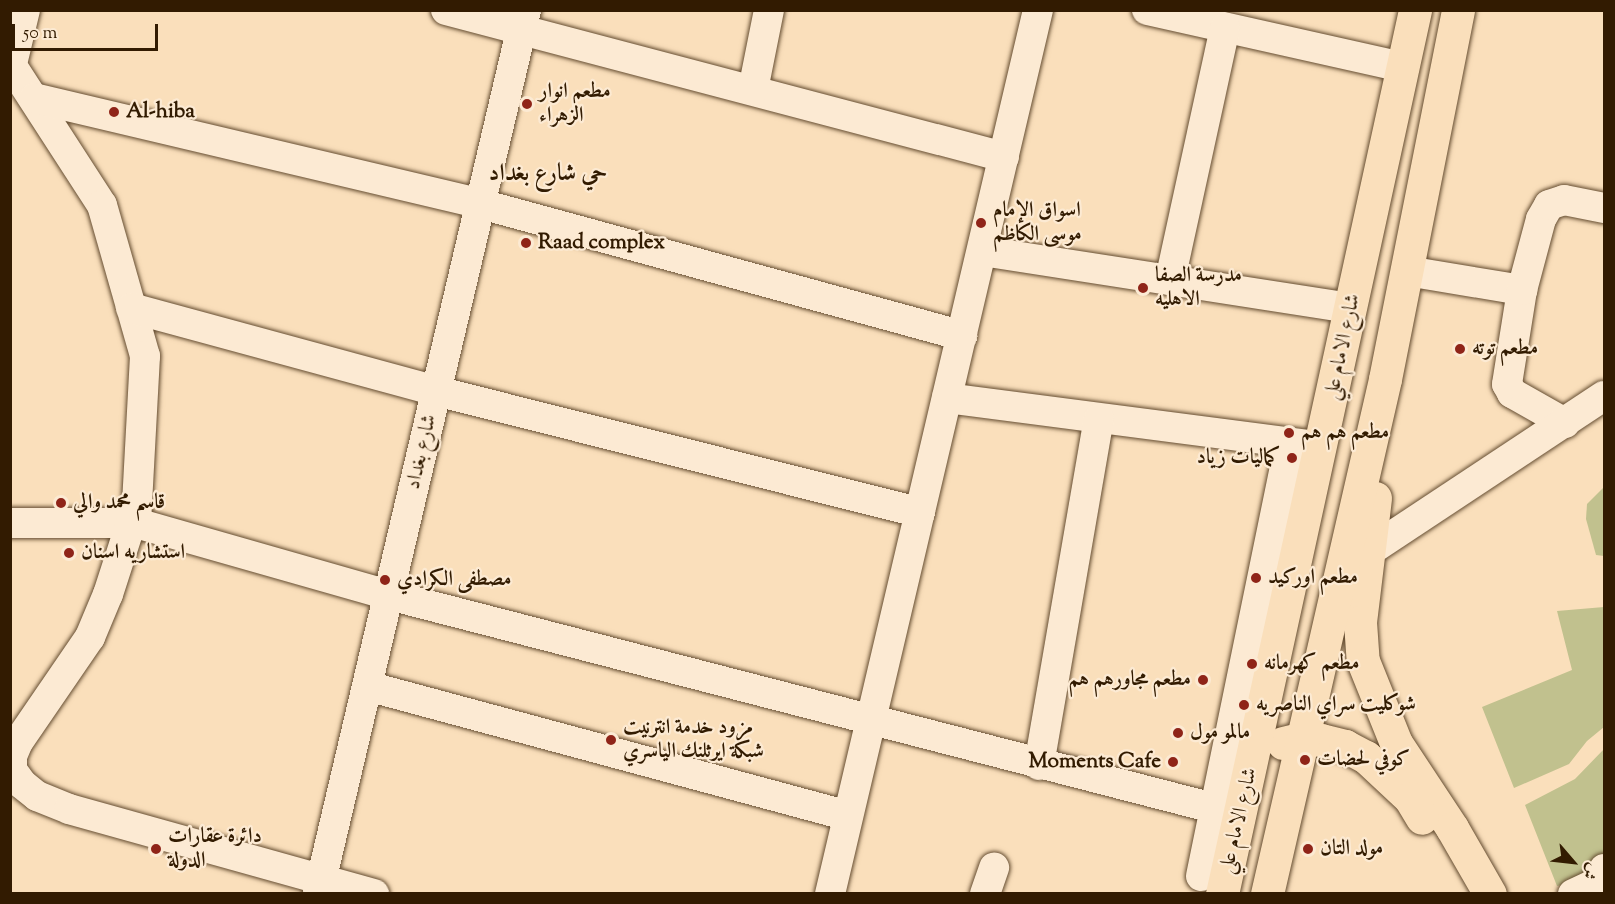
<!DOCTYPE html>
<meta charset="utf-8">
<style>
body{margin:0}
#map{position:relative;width:1615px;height:904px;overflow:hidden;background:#fadfbb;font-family:"Sorts Mill Goudy",Amiri,serif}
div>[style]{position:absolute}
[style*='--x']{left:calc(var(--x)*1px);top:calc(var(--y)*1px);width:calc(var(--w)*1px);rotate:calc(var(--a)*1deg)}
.green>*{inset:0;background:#c1c18e}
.roads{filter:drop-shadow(0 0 2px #644c30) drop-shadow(0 0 2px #644c30)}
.minor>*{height:30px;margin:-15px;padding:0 15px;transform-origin:15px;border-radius:15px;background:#fcead3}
.major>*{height:33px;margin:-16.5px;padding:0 16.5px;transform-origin:16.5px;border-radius:16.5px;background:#fadfbb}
.dots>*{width:16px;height:16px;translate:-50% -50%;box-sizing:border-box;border:3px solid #fcead3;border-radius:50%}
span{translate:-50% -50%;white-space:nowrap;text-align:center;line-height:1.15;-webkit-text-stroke:4.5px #fcead3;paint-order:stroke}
.poi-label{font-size:21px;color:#321b01;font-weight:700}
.left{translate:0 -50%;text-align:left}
.right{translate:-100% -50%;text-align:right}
.street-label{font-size:21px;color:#321b01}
.quarter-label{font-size:24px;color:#321b01;font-weight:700}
.frame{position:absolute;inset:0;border:12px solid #321b01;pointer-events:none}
.north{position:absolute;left:1543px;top:832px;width:60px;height:60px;-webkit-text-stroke:4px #fcead3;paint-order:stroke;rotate:118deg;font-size:16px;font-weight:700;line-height:24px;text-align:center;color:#321b01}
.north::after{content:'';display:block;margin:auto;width:21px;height:27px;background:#321b01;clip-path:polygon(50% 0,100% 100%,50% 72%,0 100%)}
.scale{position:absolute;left:12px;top:24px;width:146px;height:27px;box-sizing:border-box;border:3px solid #321b01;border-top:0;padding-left:8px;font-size:18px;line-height:21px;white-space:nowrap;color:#321b01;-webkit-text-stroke:4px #fcead3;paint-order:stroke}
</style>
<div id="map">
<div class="green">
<i style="clip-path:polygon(1604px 487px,1604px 556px,1596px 555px,1586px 519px,1587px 504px)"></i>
<i style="clip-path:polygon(1604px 607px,1604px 727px,1587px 741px,1569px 764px,1514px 788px,1482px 707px,1572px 670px,1557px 611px)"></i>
<i style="clip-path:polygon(1604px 749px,1604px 857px,1573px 883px,1557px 886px,1525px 805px,1575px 779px)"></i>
</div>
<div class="roads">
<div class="minor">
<i style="--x:446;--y:10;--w:577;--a:14.76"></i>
<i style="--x:1147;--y:10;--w:262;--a:12.6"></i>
<i style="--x:10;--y:63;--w:169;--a:57.1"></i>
<i style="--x:102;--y:205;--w:157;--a:74.1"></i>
<i style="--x:145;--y:356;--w:167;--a:93.1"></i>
<i style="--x:12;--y:64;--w:56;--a:-76.5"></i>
<i style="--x:753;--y:90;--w:82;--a:-78.7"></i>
<i style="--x:34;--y:98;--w:459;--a:13.3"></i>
<i style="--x:481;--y:204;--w:499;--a:15.3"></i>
<i style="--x:982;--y:251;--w:373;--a:8.8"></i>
<i style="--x:1407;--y:271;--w:117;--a:9.4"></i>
<i style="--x:1170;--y:280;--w:258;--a:-77.7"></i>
<i style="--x:131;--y:308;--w:316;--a:15.2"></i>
<i style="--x:436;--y:391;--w:499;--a:14.1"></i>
<i style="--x:947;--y:398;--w:366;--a:7.4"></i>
<i style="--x:1565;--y:423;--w:61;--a:-150.5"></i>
<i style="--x:1512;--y:393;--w:10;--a:-119"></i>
<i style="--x:1507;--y:384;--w:95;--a:-80.9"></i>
<i style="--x:1522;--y:290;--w:73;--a:-75"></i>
<i style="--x:1541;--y:219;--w:16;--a:-60"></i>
<i style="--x:1549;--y:205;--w:16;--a:-18"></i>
<i style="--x:1564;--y:200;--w:41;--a:11.3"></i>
<i style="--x:10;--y:523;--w:126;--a:0"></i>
<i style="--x:136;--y:523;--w:263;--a:15.9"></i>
<i style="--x:389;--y:595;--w:879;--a:14.49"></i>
<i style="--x:131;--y:523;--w:75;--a:107.9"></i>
<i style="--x:108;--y:594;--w:47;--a:112.7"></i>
<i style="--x:90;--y:637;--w:127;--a:124.4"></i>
<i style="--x:18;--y:742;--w:15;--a:113"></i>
<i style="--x:12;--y:756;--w:14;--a:90"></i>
<i style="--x:12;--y:770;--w:17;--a:54"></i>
<i style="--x:22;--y:784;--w:19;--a:39"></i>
<i style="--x:37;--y:796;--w:35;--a:22"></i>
<i style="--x:69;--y:809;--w:317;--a:15.6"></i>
<i style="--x:1371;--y:550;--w:279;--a:-33.5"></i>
<i style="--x:367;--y:686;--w:498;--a:15.1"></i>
<i style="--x:1039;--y:765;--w:351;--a:-80.2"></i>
<i style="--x:1201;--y:876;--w:442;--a:-78.4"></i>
<i style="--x:318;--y:894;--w:908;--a:-76.76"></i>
<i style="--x:830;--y:894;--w:908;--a:-76.76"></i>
<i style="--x:985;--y:894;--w:28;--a:-71"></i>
<i style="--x:1573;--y:894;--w:23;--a:-25"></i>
<i style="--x:1594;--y:884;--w:18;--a:-56"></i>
</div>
<div class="major">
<i style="--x:1375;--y:498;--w:125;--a:96.9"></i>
<i style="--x:1360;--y:622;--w:39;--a:86"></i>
<i style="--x:1363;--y:661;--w:88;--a:68.1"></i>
<i style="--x:1396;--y:743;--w:102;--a:56.6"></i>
<i style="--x:1452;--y:828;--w:76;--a:60.1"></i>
<i style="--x:1283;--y:743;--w:21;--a:-14"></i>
<i style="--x:1303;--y:738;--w:18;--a:6"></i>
<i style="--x:1321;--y:740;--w:25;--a:14"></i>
<i style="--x:1345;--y:746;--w:24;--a:28"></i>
<i style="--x:1366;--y:757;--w:60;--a:43"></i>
<i style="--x:1410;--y:798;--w:23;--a:59"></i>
<i style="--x:1222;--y:894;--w:905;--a:-77.68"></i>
<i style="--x:1267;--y:894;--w:528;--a:-77.09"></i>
<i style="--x:1385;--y:379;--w:376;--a:-78.8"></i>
</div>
</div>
<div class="dots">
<i style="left:527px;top:104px;background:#8f2418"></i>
<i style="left:114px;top:112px;background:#8f2418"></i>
<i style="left:981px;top:223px;background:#8f2418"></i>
<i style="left:526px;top:243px;background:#8f2418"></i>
<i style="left:1143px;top:288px;background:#8f2418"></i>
<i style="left:1460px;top:349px;background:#8f2418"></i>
<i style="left:1289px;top:433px;background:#8f2418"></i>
<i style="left:1292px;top:458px;background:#8f2418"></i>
<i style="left:61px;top:503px;background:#8f2418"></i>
<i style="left:69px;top:553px;background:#8f2418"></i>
<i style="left:1256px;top:578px;background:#8f2418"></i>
<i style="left:385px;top:580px;background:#8f2418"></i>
<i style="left:1252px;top:664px;background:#8f2418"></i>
<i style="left:1203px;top:680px;background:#8f2418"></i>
<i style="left:1244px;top:705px;background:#8f2418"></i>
<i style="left:1178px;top:733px;background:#8f2418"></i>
<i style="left:611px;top:740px;background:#8f2418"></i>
<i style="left:1305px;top:760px;background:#8f2418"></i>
<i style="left:1173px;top:762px;background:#8f2418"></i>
<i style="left:156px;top:849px;background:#8f2418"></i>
<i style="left:1308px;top:849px;background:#8f2418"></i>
</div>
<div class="poi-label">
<span class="left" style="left:539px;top:104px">مطعم انوار<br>الزهراء</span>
<span class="left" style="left:126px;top:112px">Al-hiba</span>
<span class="left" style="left:993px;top:223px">اسواق الإمام<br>موسى الكاظم</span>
<span class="left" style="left:538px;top:243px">Raad complex</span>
<span class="left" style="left:1155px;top:288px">مدرسة الصفا<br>الاهليه</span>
<span class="left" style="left:1472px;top:349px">مطعم توته</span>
<span class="left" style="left:1301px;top:433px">مطعم هم هم</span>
<span class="right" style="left:1280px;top:458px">كماليات زياد</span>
<span class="left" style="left:73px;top:503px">قاسم محمد والي</span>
<span class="left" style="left:81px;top:553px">استشاريه اسنان</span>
<span class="left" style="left:1268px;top:578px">مطعم اوركيد</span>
<span class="left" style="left:397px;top:580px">مصطفى الكرادي</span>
<span class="left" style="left:1264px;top:664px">مطعم كهرمانه</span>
<span class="right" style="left:1191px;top:680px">مطعم مجاورهم هم</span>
<span class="left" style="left:1256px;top:705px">شوكليت سراي الناصريه</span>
<span class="left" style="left:623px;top:740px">مزود خدمة انترنيت<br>شبكة ايرثلنك الياسري</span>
<span class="left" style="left:1190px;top:733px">مالمو مول</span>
<span class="left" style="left:1317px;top:760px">كوفي لحضات</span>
<span class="right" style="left:1161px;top:762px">Moments Cafe</span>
<span class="left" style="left:168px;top:849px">دائرة عقارات<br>الدولة</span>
<span class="left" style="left:1320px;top:849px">مولد التان</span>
</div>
<div class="street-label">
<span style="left:1343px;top:347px;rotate:-78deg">شارع الامام علي</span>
<span style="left:422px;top:452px;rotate:-77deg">شارع بغداد</span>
<span style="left:1239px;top:821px;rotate:-77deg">شارع الامام علي</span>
</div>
<div class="quarter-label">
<span style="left:548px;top:175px">حي شارع بغداد</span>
</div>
<div class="frame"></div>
<div class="north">ش</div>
<div class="scale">50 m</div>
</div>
